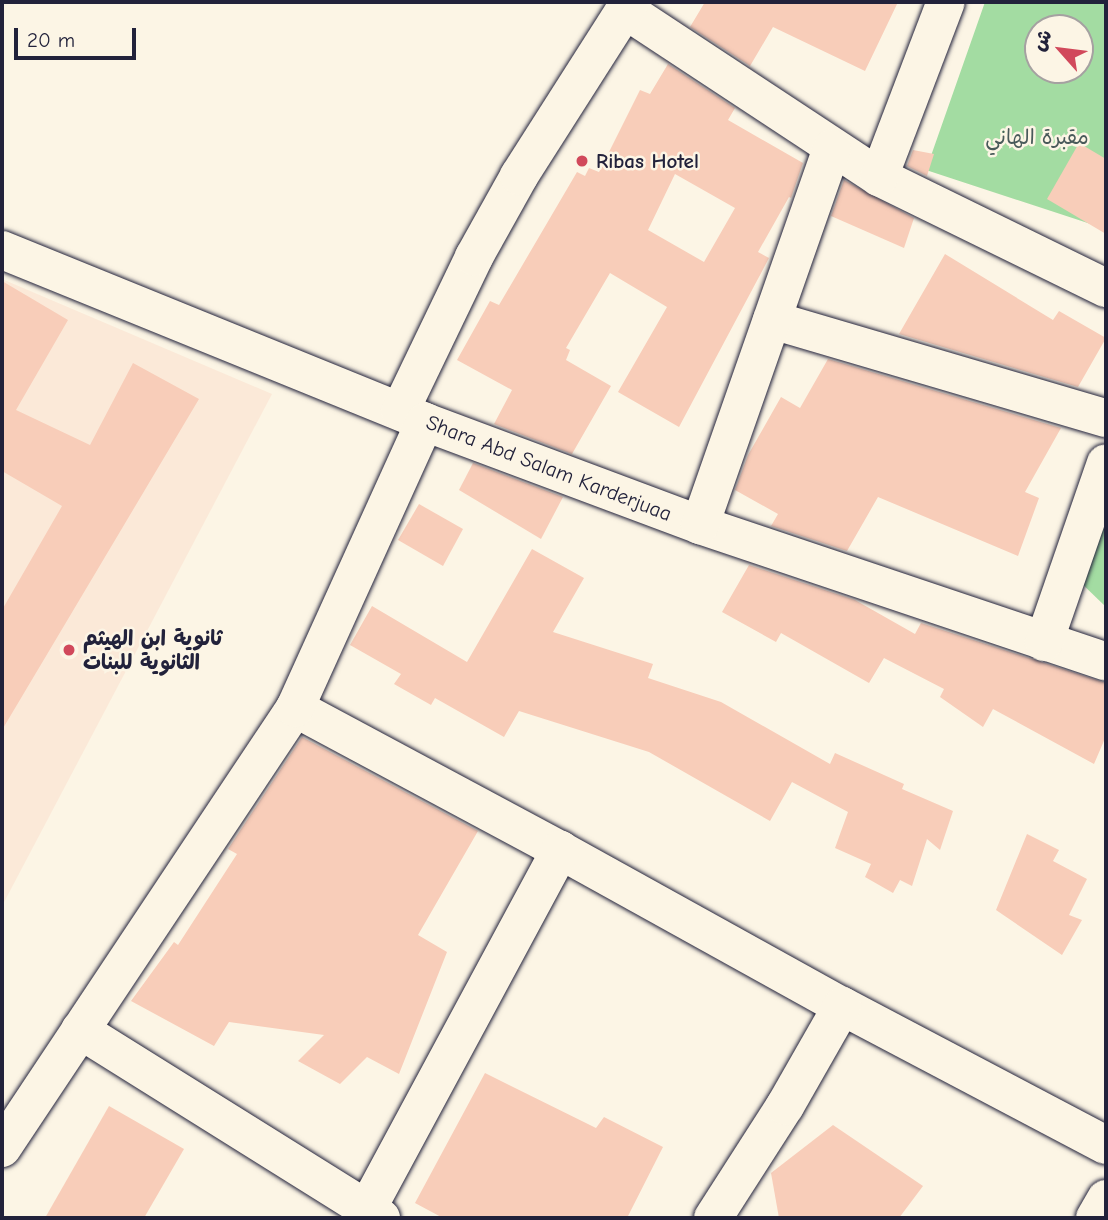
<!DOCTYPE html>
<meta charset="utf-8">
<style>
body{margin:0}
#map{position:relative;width:1108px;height:1220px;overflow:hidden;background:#fcf5e5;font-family:"Comic Neue","Playpen Sans Arabic",sans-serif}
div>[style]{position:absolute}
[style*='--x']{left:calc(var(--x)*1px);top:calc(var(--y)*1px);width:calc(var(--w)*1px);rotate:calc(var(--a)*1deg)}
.built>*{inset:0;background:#fbe9d8}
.green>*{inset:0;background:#a3dca2}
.building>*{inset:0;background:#f8cdb9}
.roads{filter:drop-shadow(0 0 2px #22223b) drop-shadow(0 0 2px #22223b)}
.street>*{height:38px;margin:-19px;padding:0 19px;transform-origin:19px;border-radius:19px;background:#fcf5e5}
.dots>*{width:19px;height:19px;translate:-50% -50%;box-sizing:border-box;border:4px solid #fcf5e5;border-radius:50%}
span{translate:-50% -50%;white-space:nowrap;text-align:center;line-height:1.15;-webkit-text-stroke:5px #fcf5e5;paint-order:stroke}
.park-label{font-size:21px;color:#495a5a}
.poi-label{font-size:21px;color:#22223b;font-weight:700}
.left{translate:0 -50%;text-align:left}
.street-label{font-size:21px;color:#22223b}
.frame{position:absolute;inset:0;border:4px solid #22223b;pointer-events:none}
.north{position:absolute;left:1024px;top:14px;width:70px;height:70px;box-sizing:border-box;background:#fcf5e5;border:2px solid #a5a1a1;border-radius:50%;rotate:298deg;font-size:19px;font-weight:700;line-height:28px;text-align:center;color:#22223b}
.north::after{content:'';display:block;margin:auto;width:24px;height:32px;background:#d1495b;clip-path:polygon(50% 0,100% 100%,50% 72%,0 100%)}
.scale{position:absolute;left:14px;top:28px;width:122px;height:32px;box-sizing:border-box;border:4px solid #22223b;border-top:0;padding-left:9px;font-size:21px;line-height:24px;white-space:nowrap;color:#22223b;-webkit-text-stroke:5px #fcf5e5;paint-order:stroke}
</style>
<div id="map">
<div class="built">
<i style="clip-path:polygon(2px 279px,272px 394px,2px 906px)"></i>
</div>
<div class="green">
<i style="clip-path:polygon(evenodd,985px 2px,1106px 2px,1106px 229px,926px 170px,985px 2px,1038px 28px,1080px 28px,1080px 70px,1038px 70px,1038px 28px)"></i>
<i style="clip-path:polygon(1106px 491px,1106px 607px,1077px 579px)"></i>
</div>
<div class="building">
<i style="clip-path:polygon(705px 2px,898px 2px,865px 71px,773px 27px,750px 66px,690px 27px)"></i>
<i style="clip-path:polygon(evenodd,668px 64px,735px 108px,728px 120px,803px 163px,791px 198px,789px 197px,758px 252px,769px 258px,679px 427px,618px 392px,667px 307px,610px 273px,566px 348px,570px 350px,566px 360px,611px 386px,572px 454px,494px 424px,512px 390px,457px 360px,490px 301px,499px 305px,577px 172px,585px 176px,589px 168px,599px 172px,640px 90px,650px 94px,668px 64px,675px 174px,735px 208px,704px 262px,648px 230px,675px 174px)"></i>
<i style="clip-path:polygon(1079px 143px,1106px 159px,1106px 234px,1047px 199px)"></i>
<i style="clip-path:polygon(913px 150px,934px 154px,927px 176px,907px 166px)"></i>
<i style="clip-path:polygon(844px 180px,914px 218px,904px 248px,831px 216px)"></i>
<i style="clip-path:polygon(945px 254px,1053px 320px,1059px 311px,1106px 338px,1078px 387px,899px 334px)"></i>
<i style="clip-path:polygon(2px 281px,68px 320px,16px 410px,90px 445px,133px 363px,199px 399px,2px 730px,2px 610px,62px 506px,2px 471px)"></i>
<i style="clip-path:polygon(828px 359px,1061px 428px,1025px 492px,1039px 498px,1018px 556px,878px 497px,847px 551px,771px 526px,778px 514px,735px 490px,748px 455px,781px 397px,800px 408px)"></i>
<i style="clip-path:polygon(473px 463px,563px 497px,541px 539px,459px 490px)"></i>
<i style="clip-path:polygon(419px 504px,463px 529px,443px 566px,398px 540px)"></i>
<i style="clip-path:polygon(532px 549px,584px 578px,553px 632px,653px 664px,648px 678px,721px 702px,830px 764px,835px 753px,904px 784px,902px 789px,953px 811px,940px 850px,927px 839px,912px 886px,900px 880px,893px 893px,865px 877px,871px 864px,835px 848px,848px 812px,792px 782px,770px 821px,649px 752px,519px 711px,504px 737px,435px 698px,431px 705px,394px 684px,401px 674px,350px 645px,372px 606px,467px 662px)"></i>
<i style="clip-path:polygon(749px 565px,855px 600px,915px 634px,921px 623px,1106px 683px,1106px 736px,1094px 764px,993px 709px,983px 727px,940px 697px,944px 689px,884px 658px,869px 683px,781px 633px,776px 642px,722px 612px)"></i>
<i style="clip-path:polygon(302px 737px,478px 831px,418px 935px,447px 952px,399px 1074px,367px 1057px,340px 1084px,298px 1061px,324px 1035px,229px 1022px,214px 1046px,131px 1001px,174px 942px,178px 945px,237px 854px,228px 849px)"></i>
<i style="clip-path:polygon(1027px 834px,1059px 850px,1053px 861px,1087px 879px,1069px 915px,1082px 920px,1062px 955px,996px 910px)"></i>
<i style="clip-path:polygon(485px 1073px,596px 1128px,604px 1117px,663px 1147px,627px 1218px,443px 1218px,415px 1203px)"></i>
<i style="clip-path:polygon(109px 1106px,184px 1149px,144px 1218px,45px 1218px)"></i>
<i style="clip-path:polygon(833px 1125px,923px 1186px,899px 1218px,779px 1218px,771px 1173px)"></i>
</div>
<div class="roads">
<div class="street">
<i style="--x:627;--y:11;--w:302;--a:33.4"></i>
<i style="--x:879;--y:177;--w:253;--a:26.1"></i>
<i style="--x:879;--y:177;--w:187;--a:-69.1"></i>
<i style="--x:2;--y:250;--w:457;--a:22.1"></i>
<i style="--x:425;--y:422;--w:294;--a:20.5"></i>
<i style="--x:700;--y:525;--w:428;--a:18.6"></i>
<i style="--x:772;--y:320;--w:348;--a:16.4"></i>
<i style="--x:400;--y:411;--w:171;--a:-64.3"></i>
<i style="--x:474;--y:257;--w:93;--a:-60.9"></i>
<i style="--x:519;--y:176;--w:206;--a:-57.5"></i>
<i style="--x:700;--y:525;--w:399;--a:-70.7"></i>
<i style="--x:1044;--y:642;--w:189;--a:-70.9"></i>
<i style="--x:295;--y:708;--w:301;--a:28.2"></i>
<i style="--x:560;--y:850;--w:322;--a:29"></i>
<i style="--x:842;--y:1006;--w:298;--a:27.8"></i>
<i style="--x:80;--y:1030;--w:355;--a:32"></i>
<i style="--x:2;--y:1148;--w:529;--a:-56.34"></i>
<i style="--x:295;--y:708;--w:314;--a:-65.6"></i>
<i style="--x:367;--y:1209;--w:408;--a:-61.7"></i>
<i style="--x:713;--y:1218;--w:133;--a:-57.3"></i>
<i style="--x:785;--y:1106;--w:115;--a:-60.3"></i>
<i style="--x:1095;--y:1218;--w:22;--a:-60"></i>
</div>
</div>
<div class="dots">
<i style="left:582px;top:161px;background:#d1495b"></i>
<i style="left:69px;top:650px;background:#d1495b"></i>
</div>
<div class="park-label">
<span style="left:1037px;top:137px">مقبرة الهاني</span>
</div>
<div class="poi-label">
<span class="left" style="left:596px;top:161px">Ribas Hotel</span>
<span class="left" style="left:83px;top:650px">ثانوية ابن الهيثم<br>الثانوية للبنات</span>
</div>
<div class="street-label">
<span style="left:549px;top:468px;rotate:21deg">Shara Abd Salam Karderjuaa</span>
</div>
<div class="frame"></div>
<div class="north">ش</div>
<div class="scale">20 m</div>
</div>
